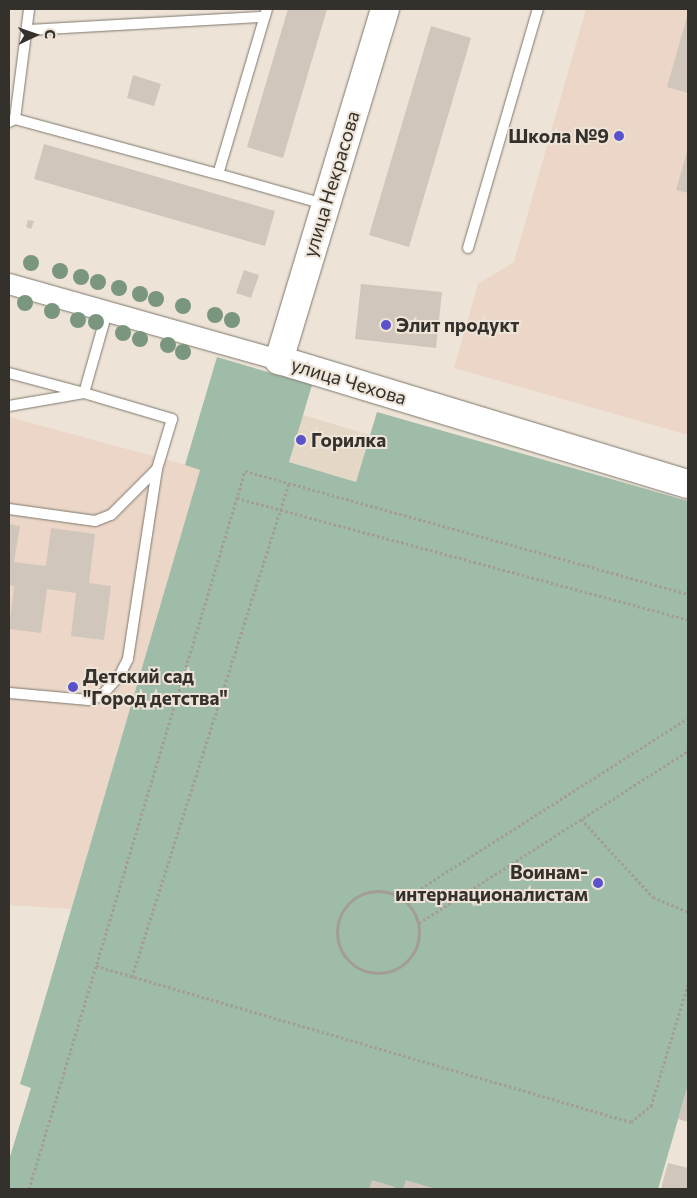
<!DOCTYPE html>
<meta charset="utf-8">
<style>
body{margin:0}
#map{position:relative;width:697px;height:1198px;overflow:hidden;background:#ede3d7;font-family:Commissioner,sans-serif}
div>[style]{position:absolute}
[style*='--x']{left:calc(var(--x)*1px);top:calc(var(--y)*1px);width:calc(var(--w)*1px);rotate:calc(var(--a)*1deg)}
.built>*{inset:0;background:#e5d7c6}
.education>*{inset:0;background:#ebd6c8}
.green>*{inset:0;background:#9ebca7}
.building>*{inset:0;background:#d0c6bb}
.path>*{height:3px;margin-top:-1.5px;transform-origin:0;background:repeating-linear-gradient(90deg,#a49d94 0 2.5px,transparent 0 5px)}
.path>.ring{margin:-1.5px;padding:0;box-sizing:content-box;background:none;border:3px solid #a49d94;border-radius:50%}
.roads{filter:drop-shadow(0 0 1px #7f776c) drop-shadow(0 0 1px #7f776c)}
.service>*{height:10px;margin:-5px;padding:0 5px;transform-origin:5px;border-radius:5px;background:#fff}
.minor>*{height:20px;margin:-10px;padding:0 10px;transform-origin:10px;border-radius:10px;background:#fff}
.secondary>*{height:28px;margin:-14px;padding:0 14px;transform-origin:14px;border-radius:14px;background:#fff}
.trees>*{width:16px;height:16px;margin:-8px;border-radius:50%;background:#7b967e}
.dots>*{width:14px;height:14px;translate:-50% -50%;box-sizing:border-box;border:2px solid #ede3d7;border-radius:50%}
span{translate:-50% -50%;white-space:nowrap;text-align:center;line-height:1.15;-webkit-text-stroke:4px #ede3d7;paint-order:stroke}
.poi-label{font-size:19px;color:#34302b;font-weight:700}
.right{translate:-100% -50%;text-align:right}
.left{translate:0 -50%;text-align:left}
.street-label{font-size:19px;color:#34302b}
.frame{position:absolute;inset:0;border:10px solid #34302b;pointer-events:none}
.north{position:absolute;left:10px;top:10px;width:50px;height:50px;-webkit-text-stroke:4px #ede3d7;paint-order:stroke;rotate:87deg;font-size:14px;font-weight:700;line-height:20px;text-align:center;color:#34302b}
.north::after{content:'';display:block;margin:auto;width:18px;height:22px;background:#34302b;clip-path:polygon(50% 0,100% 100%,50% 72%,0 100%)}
</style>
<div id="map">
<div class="built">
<i style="clip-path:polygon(303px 415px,370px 435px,356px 482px,289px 462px)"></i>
</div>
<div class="education">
<i style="clip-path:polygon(586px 9px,688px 9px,688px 435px,454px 368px,478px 284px,514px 262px)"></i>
<i style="clip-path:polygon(9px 417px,201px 469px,71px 909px,9px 905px)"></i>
</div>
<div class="green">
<i style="clip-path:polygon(217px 357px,312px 385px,289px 462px,356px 482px,377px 412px,688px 501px,688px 1085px,658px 1189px,9px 1189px,9px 1160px,31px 1088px,20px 1084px,200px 470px,185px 465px)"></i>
</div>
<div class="building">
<i style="clip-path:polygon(288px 9px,327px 9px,283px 158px,247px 147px)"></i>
<i style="clip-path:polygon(688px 13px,688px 93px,667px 87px)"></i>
<i style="clip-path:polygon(431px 26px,471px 38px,409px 247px,369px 235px)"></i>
<i style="clip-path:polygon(133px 75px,161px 84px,154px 106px,127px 98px)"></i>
<i style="clip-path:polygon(44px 144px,275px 211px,265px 246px,34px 179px)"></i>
<i style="clip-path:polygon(688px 148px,688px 193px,676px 190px)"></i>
<i style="clip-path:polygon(28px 220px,34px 221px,31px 229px,26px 227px)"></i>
<i style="clip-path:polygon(244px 270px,259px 275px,251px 298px,236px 293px)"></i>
<i style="clip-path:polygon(361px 284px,442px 292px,436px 348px,355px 339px)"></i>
<i style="clip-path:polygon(9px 524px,20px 526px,14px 562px,46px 566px,51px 528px,95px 534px,89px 583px,111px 586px,104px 640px,71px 636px,76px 593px,47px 589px,41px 633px,9px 629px,14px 586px,9px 585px)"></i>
<i style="clip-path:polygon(688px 1086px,688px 1122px,678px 1119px)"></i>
<i style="clip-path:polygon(668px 1163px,688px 1168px,688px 1189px,661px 1189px)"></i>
<i style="clip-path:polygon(372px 1180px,395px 1187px,394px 1189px,369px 1189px)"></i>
<i style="clip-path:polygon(406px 1180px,436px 1189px,403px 1189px)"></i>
</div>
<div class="path">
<i style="--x:237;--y:498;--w:467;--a:15.1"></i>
<i style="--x:581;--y:819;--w:106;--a:47.3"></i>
<i style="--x:653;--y:897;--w:38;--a:23"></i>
<i class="ring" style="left:337px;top:891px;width:79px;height:79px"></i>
<i style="--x:404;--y:899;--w:337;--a:-32.5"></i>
<i style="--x:419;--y:923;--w:319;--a:-32.6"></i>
<i style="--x:96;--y:966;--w:557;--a:16.26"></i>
<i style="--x:631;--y:1122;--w:26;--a:-39"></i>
<i style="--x:651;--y:1106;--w:127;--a:-73.1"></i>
<i style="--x:132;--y:977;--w:518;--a:-72.37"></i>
<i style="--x:29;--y:1189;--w:750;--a:-73.26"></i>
<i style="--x:245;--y:471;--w:460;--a:15.5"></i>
</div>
<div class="roads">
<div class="service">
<i style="--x:267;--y:9;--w:172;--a:106.5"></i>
<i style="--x:218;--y:174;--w:110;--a:15.8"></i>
<i style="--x:29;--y:30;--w:235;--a:-3.2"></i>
<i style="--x:15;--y:119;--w:111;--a:-82.7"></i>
<i style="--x:9;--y:122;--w:7;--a:-27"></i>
<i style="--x:15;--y:119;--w:210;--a:15.2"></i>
<i style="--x:468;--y:248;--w:249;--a:-73.7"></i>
<i style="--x:9;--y:373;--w:78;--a:14.9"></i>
<i style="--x:84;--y:393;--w:84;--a:-74.1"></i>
<i style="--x:9;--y:406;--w:76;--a:-9.8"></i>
<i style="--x:84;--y:393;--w:92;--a:16.5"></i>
<i style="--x:172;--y:419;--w:52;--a:106.7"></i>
<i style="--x:157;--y:469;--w:192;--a:98.7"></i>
<i style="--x:128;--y:659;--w:18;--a:117"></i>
<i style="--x:120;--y:675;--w:28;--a:132"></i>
<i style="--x:101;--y:696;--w:13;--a:162"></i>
<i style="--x:89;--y:700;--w:80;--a:-175"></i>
<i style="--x:9;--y:509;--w:87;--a:7.9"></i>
<i style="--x:95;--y:521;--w:17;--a:-21"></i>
<i style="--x:111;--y:515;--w:65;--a:-45"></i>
</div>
<div class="minor">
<i style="--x:9;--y:284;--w:280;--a:15.7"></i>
</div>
<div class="secondary">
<i style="--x:385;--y:9;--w:367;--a:106.8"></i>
<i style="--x:279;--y:360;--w:427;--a:16.9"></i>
</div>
</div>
<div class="trees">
<i style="left:31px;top:263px"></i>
<i style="left:60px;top:271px"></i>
<i style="left:81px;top:277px"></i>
<i style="left:98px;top:282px"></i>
<i style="left:119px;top:288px"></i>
<i style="left:140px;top:294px"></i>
<i style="left:156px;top:299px"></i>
<i style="left:25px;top:303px"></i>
<i style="left:183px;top:306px"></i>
<i style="left:52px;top:311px"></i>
<i style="left:215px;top:315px"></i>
<i style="left:78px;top:320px"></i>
<i style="left:232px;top:320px"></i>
<i style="left:96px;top:322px"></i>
<i style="left:123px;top:333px"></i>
<i style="left:140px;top:339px"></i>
<i style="left:168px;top:345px"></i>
<i style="left:183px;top:352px"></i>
</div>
<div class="dots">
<i style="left:619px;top:136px;background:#5a52ca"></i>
<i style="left:386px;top:325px;background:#5a52ca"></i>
<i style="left:301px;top:440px;background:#5a52ca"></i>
<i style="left:73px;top:687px;background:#5a52ca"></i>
<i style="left:598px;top:883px;background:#5a52ca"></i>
</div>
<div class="poi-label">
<span class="right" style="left:609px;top:136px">Школа №9</span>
<span class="left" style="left:396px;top:325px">Элит продукт</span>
<span class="left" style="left:311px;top:440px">Горилка</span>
<span class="left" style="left:83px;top:687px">Детский сад<br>"Город детства"</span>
<span class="right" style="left:588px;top:883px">Воинам-<br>интернационалистам</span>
</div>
<div class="street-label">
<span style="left:331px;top:184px;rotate:-73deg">улица Некрасова</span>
<span style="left:349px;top:381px;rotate:17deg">улица Чехова</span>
</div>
<div class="frame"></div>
<div class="north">С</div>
</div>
